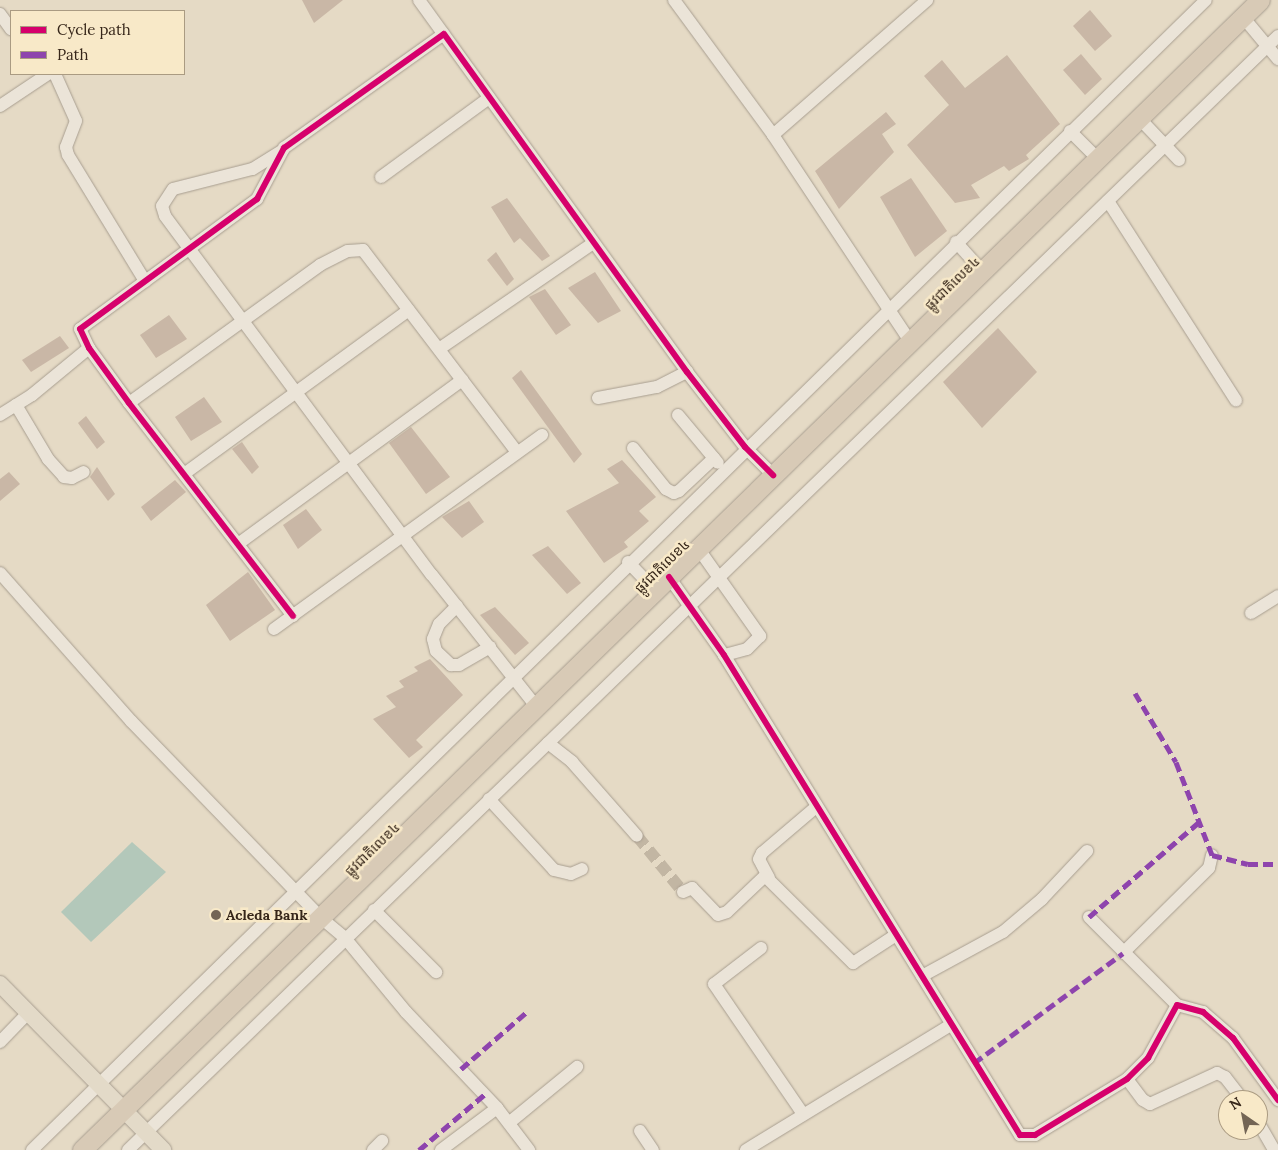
<!DOCTYPE html>
<meta charset="utf-8">
<style>
body{margin:0}
#map{position:relative;width:1278px;height:1150px;overflow:hidden;background:#e5dac5;font-family:Lora,"Noto Sans Khmer",serif}
div>[style]{position:absolute}
[style*='--x']{left:calc(var(--x)*1px);top:calc(var(--y)*1px);width:calc(var(--w)*1px);rotate:calc(var(--a)*1deg)}
.water>*{inset:0;background:#b3c8ba}
.building>*{inset:0;background:#c9b7a6}
.minor-tunnel>*{height:12px;margin-top:-6px;transform-origin:0;background:repeating-linear-gradient(90deg,#c2b6a3 0 12px,transparent 0 18px)}
.roads{filter:drop-shadow(0 0 1px #a89e90) drop-shadow(0 0 1px #a89e90)}
.minor>*{height:12px;margin:-6px;padding:0 6px;transform-origin:6px;border-radius:6px;background:#ebe4d8}
.major>*{height:16px;margin:-8px;padding:0 8px;transform-origin:8px;border-radius:8px;background:#e3dac8}
.highway>*{height:19px;margin:-9.5px;padding:0 9.5px;transform-origin:9.5px;border-radius:9.5px;background:#d8cab6}
.quiet>*{height:5px;margin-top:-2.5px;transform-origin:0;background:repeating-linear-gradient(90deg,#8e44ad 0 10px,transparent 0 15px)}
.cycleway>*{height:6px;margin:-3px;padding:0 3px;transform-origin:3px;border-radius:3px;background:#d6006c}
.dots>*{width:14px;height:14px;translate:-50% -50%;box-sizing:border-box;border:2px solid #f8e9c8;border-radius:50%}
span{translate:-50% -50%;white-space:nowrap;text-align:center;line-height:1.15;-webkit-text-stroke:5px #f8e9c8;paint-order:stroke}
.street-label{font-size:14px;color:#362619}
.poi-label{font-size:14px;color:#362619;font-weight:700}
.left{translate:0 -50%;text-align:left}
.legend{position:absolute;left:10px;top:10px;width:175px;height:65px;box-sizing:border-box;background:#f8e9c8;border:1px solid #aa9b82;margin:0;padding:6px 9px;list-style:none;font-size:15px;color:#362619}
.legend li{display:flex;align-items:center;gap:10px;height:25px}
.legend b{width:25px;border:1px solid #aa9b82}
.north{position:absolute;left:1218px;top:1090px;width:50px;height:50px;box-sizing:border-box;background:#f8e9c8;border:1px solid #aa9b82;border-radius:50%;rotate:327deg;font-size:14px;font-weight:700;line-height:20px;text-align:center;color:#362619}
.north::after{content:'';display:block;margin:auto;width:18px;height:22px;background:#736555;clip-path:polygon(50% 0,100% 100%,50% 72%,0 100%)}
</style>
<div id="map">
<div class="water">
<i style="clip-path:polygon(132px 842px,166px 872px,91px 942px,61px 912px)"></i>
</div>
<div class="building">
<i style="clip-path:polygon(302px 0,343px 0,314px 23px)"></i>
<i style="clip-path:polygon(1090px 10px,1112px 36px,1095px 51px,1073px 26px)"></i>
<i style="clip-path:polygon(1081px 54px,1102px 79px,1085px 95px,1063px 70px)"></i>
<i style="clip-path:polygon(1007px 55px,1060px 124px,1026px 155px,1029px 159px,1009px 171px,1004px 166px,971px 185px,980px 198px,955px 203px,907px 145px,949px 105px,924px 76px,942px 60px,965px 88px)"></i>
<i style="clip-path:polygon(886px 112px,896px 124px,882px 134px,894px 152px,839px 209px,815px 171px)"></i>
<i style="clip-path:polygon(911px 178px,947px 231px,915px 257px,880px 197px)"></i>
<i style="clip-path:polygon(507px 198px,550px 256px,542px 261px,520px 238px,514px 243px,491px 207px)"></i>
<i style="clip-path:polygon(496px 252px,514px 279px,507px 286px,487px 260px)"></i>
<i style="clip-path:polygon(595px 272px,621px 311px,598px 323px,568px 288px)"></i>
<i style="clip-path:polygon(545px 289px,571px 325px,556px 335px,529px 297px)"></i>
<i style="clip-path:polygon(169px 315px,187px 339px,156px 358px,140px 335px)"></i>
<i style="clip-path:polygon(998px 328px,1037px 372px,982px 428px,943px 382px)"></i>
<i style="clip-path:polygon(60px 336px,69px 348px,31px 372px,22px 360px)"></i>
<i style="clip-path:polygon(521px 370px,582px 454px,574px 463px,512px 378px)"></i>
<i style="clip-path:polygon(204px 397px,222px 422px,191px 441px,175px 417px)"></i>
<i style="clip-path:polygon(86px 416px,105px 442px,97px 449px,78px 423px)"></i>
<i style="clip-path:polygon(411px 427px,450px 477px,426px 494px,389px 443px)"></i>
<i style="clip-path:polygon(242px 442px,259px 467px,252px 474px,232px 449px)"></i>
<i style="clip-path:polygon(622px 460px,656px 497px,639px 511px,649px 521px,624px 542px,628px 547px,604px 563px,566px 511px,619px 483px,607px 469px)"></i>
<i style="clip-path:polygon(97px 467px,115px 494px,108px 501px,90px 477px)"></i>
<i style="clip-path:polygon(9px 472px,20px 484px,0 501px,0 479px)"></i>
<i style="clip-path:polygon(175px 480px,186px 492px,151px 521px,141px 507px)"></i>
<i style="clip-path:polygon(469px 501px,484px 522px,462px 538px,442px 517px)"></i>
<i style="clip-path:polygon(306px 509px,322px 530px,298px 549px,283px 525px)"></i>
<i style="clip-path:polygon(548px 546px,581px 583px,567px 594px,532px 555px)"></i>
<i style="clip-path:polygon(248px 572px,275px 610px,230px 641px,206px 605px)"></i>
<i style="clip-path:polygon(495px 607px,529px 643px,515px 655px,480px 615px)"></i>
<i style="clip-path:polygon(430px 659px,463px 695px,416px 740px,423px 747px,409px 758px,373px 719px,396px 707px,386px 696px,404px 687px,399px 681px,418px 671px,414px 667px)"></i>
</div>
<div class="minor-tunnel">
<i style="--x:637;--y:836;--w:72;--a:50.6"></i>
</div>
<div class="roads">
<div class="minor">
<i style="--x:419;--y:0;--w:458;--a:54.2"></i>
<i style="--x:687;--y:372;--w:95;--a:52.3"></i>
<i style="--x:745;--y:447;--w:40;--a:45"></i>
<i style="--x:674;--y:0;--w:167;--a:53.7"></i>
<i style="--x:773;--y:135;--w:247;--a:56.4"></i>
<i style="--x:0;--y:14;--w:19;--a:54"></i>
<i style="--x:1243;--y:17;--w:55;--a:50.2"></i>
<i style="--x:55;--y:74;--w:51;--a:65.9"></i>
<i style="--x:76;--y:121;--w:28;--a:111"></i>
<i style="--x:66;--y:147;--w:8;--a:76"></i>
<i style="--x:68;--y:155;--w:148;--a:58.6"></i>
<i style="--x:0;--y:106;--w:58;--a:-33.7"></i>
<i style="--x:1139;--y:118;--w:58;--a:46.4"></i>
<i style="--x:1070;--y:131;--w:40;--a:45"></i>
<i style="--x:773;--y:135;--w:205;--a:-41.2"></i>
<i style="--x:283;--y:150;--w:36;--a:148"></i>
<i style="--x:252;--y:169;--w:81;--a:165.8"></i>
<i style="--x:173;--y:189;--w:20;--a:123"></i>
<i style="--x:162;--y:206;--w:10;--a:73"></i>
<i style="--x:165;--y:216;--w:447;--a:53.4"></i>
<i style="--x:432;--y:575;--w:167;--a:51.6"></i>
<i style="--x:381;--y:177;--w:134;--a:-36.2"></i>
<i style="--x:1108;--y:201;--w:237;--a:57.3"></i>
<i style="--x:956;--y:242;--w:39;--a:48"></i>
<i style="--x:439;--y:349;--w:187;--a:-34.5"></i>
<i style="--x:598;--y:398;--w:60;--a:-10.6"></i>
<i style="--x:657;--y:387;--w:34;--a:-27"></i>
<i style="--x:129;--y:403;--w:236;--a:-35.8"></i>
<i style="--x:320;--y:265;--w:31;--a:-27"></i>
<i style="--x:348;--y:251;--w:15;--a:-4"></i>
<i style="--x:363;--y:250;--w:253;--a:52.7"></i>
<i style="--x:16;--y:405;--w:63;--a:59.3"></i>
<i style="--x:48;--y:459;--w:24;--a:48"></i>
<i style="--x:64;--y:477;--w:8;--a:7"></i>
<i style="--x:72;--y:478;--w:13;--a:-27"></i>
<i style="--x:0;--y:415;--w:38;--a:-32"></i>
<i style="--x:32;--y:395;--w:74;--a:-39.5"></i>
<i style="--x:678;--y:415;--w:62;--a:50.2"></i>
<i style="--x:633;--y:448;--w:53;--a:51.2"></i>
<i style="--x:666;--y:489;--w:9;--a:27"></i>
<i style="--x:674;--y:493;--w:5;--a:-22"></i>
<i style="--x:679;--y:491;--w:48;--a:-43.3"></i>
<i style="--x:184;--y:474;--w:278;--a:-36.1"></i>
<i style="--x:238;--y:544;--w:278;--a:-36.2"></i>
<i style="--x:698;--y:548;--w:108;--a:54.8"></i>
<i style="--x:760;--y:636;--w:18;--a:135"></i>
<i style="--x:747;--y:649;--w:24;--a:165"></i>
<i style="--x:628;--y:562;--w:39;--a:46"></i>
<i style="--x:0;--y:573;--w:198;--a:48.5"></i>
<i style="--x:131;--y:721;--w:272;--a:46"></i>
<i style="--x:320;--y:917;--w:33;--a:40"></i>
<i style="--x:345;--y:938;--w:96;--a:50.5"></i>
<i style="--x:406;--y:1012;--w:132;--a:46.5"></i>
<i style="--x:497;--y:1108;--w:53;--a:52.7"></i>
<i style="--x:669;--y:577;--w:95;--a:54.8"></i>
<i style="--x:724;--y:655;--w:564;--a:58.34"></i>
<i style="--x:1020;--y:1135;--w:15;--a:0"></i>
<i style="--x:1035;--y:1135;--w:108;--a:-31.3"></i>
<i style="--x:1127;--y:1079;--w:30;--a:-45"></i>
<i style="--x:1148;--y:1058;--w:60;--a:-61.3"></i>
<i style="--x:1177;--y:1005;--w:27;--a:15"></i>
<i style="--x:1203;--y:1012;--w:40;--a:41"></i>
<i style="--x:1233;--y:1038;--w:77;--a:54"></i>
<i style="--x:457;--y:606;--w:25;--a:135"></i>
<i style="--x:439;--y:624;--w:16;--a:112"></i>
<i style="--x:433;--y:639;--w:12;--a:76"></i>
<i style="--x:436;--y:651;--w:21;--a:43"></i>
<i style="--x:451;--y:665;--w:8;--a:0"></i>
<i style="--x:459;--y:665;--w:36;--a:-30"></i>
<i style="--x:1251;--y:613;--w:32;--a:-32"></i>
<i style="--x:293;--y:616;--w:269;--a:-127.6"></i>
<i style="--x:129;--y:403;--w:68;--a:-126"></i>
<i style="--x:89;--y:348;--w:21;--a:-115"></i>
<i style="--x:80;--y:329;--w:220;--a:-36.3"></i>
<i style="--x:257;--y:199;--w:58;--a:-62.1"></i>
<i style="--x:284;--y:148;--w:196;--a:-35.5"></i>
<i style="--x:274;--y:629;--w:331;--a:-35.9"></i>
<i style="--x:548;--y:743;--w:31;--a:38"></i>
<i style="--x:572;--y:762;--w:98;--a:48.7"></i>
<i style="--x:489;--y:799;--w:96;--a:47.5"></i>
<i style="--x:554;--y:870;--w:17;--a:13"></i>
<i style="--x:571;--y:874;--w:12;--a:-24"></i>
<i style="--x:769;--y:878;--w:21;--a:-118"></i>
<i style="--x:759;--y:859;--w:7;--a:-63"></i>
<i style="--x:762;--y:853;--w:71;--a:-40.4"></i>
<i style="--x:683;--y:892;--w:10;--a:-24"></i>
<i style="--x:692;--y:888;--w:37;--a:46"></i>
<i style="--x:718;--y:915;--w:9;--a:-18"></i>
<i style="--x:727;--y:912;--w:52;--a:-43.5"></i>
<i style="--x:765;--y:876;--w:124;--a:44.7"></i>
<i style="--x:853;--y:963;--w:51;--a:-33.1"></i>
<i style="--x:374;--y:910;--w:88;--a:45"></i>
<i style="--x:1089;--y:917;--w:124;--a:45"></i>
<i style="--x:761;--y:948;--w:59;--a:142.5"></i>
<i style="--x:714;--y:984;--w:158;--a:55.6"></i>
<i style="--x:1123;--y:953;--w:121;--a:-44.7"></i>
<i style="--x:1209;--y:868;--w:13;--a:-77"></i>
<i style="--x:922;--y:976;--w:92;--a:-28.5"></i>
<i style="--x:1003;--y:932;--w:51;--a:-40.2"></i>
<i style="--x:1042;--y:899;--w:66;--a:-46.8"></i>
<i style="--x:0;--y:1042;--w:40;--a:-46"></i>
<i style="--x:1127;--y:1079;--w:26;--a:53"></i>
<i style="--x:1143;--y:1100;--w:8;--a:30"></i>
<i style="--x:1150;--y:1104;--w:74;--a:-24.8"></i>
<i style="--x:1217;--y:1073;--w:9;--a:27"></i>
<i style="--x:1225;--y:1077;--w:29;--a:52"></i>
<i style="--x:510;--y:1122;--w:87;--a:-39.4"></i>
<i style="--x:1258;--y:1122;--w:32;--a:60"></i>
<i style="--x:640;--y:1131;--w:23;--a:56"></i>
<i style="--x:32;--y:1150;--w:1643;--a:-44.41"></i>
<i style="--x:128;--y:1150;--w:1601;--a:-44.09"></i>
<i style="--x:373;--y:1150;--w:13;--a:-45"></i>
<i style="--x:441;--y:1150;--w:70;--a:-36.9"></i>
<i style="--x:746;--y:1150;--w:240;--a:-31.4"></i>
</div>
<div class="major">
<i style="--x:0;--y:984;--w:233;--a:45.5"></i>
</div>
<div class="highway">
<i style="--x:82;--y:1150;--w:1646;--a:-44.31"></i>
</div>
</div>
<div class="quiet">
<i style="--x:1135;--y:693;--w:80;--a:59.3"></i>
<i style="--x:1176;--y:762;--w:100;--a:68.8"></i>
<i style="--x:1212;--y:855;--w:37;--a:14"></i>
<i style="--x:1248;--y:864;--w:30;--a:0"></i>
<i style="--x:1089;--y:917;--w:145;--a:-40.8"></i>
<i style="--x:974;--y:1063;--w:185;--a:-36.4"></i>
<i style="--x:461;--y:1069;--w:89;--a:-40.9"></i>
<i style="--x:419;--y:1150;--w:87;--a:-40.3"></i>
</div>
<div class="cycleway">
<i style="--x:669;--y:577;--w:95;--a:54.8"></i>
<i style="--x:724;--y:655;--w:564;--a:58.34"></i>
<i style="--x:1020;--y:1135;--w:15;--a:0"></i>
<i style="--x:1035;--y:1135;--w:108;--a:-31.3"></i>
<i style="--x:1127;--y:1079;--w:30;--a:-45"></i>
<i style="--x:1148;--y:1058;--w:60;--a:-61.3"></i>
<i style="--x:1177;--y:1005;--w:27;--a:15"></i>
<i style="--x:1203;--y:1012;--w:40;--a:41"></i>
<i style="--x:1233;--y:1038;--w:77;--a:54"></i>
<i style="--x:293;--y:616;--w:269;--a:-127.6"></i>
<i style="--x:129;--y:403;--w:68;--a:-126"></i>
<i style="--x:89;--y:348;--w:21;--a:-115"></i>
<i style="--x:80;--y:329;--w:220;--a:-36.3"></i>
<i style="--x:257;--y:199;--w:58;--a:-62.1"></i>
<i style="--x:284;--y:148;--w:196;--a:-35.5"></i>
<i style="--x:444;--y:34;--w:416;--a:54.3"></i>
<i style="--x:687;--y:372;--w:95;--a:52.3"></i>
<i style="--x:745;--y:447;--w:40;--a:45"></i>
</div>
<div class="dots">
<i style="left:216px;top:915px;background:#736555"></i>
</div>
<div class="street-label">
<span style="left:952px;top:283px;rotate:-44deg">ផ្លូវជាតិលេខ៤</span>
<span style="left:662px;top:566px;rotate:-44deg">ផ្លូវជាតិលេខ៤</span>
<span style="left:372px;top:849px;rotate:-44deg">ផ្លូវជាតិលេខ៤</span>
</div>
<div class="poi-label">
<span class="left" style="left:226px;top:915px">Acleda Bank</span>
</div>
<ul class="legend">
<li><b style="height:6px;background:#d6006c"></b>Cycle path</li>
<li><b style="height:6px;background:#8e44ad"></b>Path</li>
</ul>
<div class="north">N</div>
</div>
